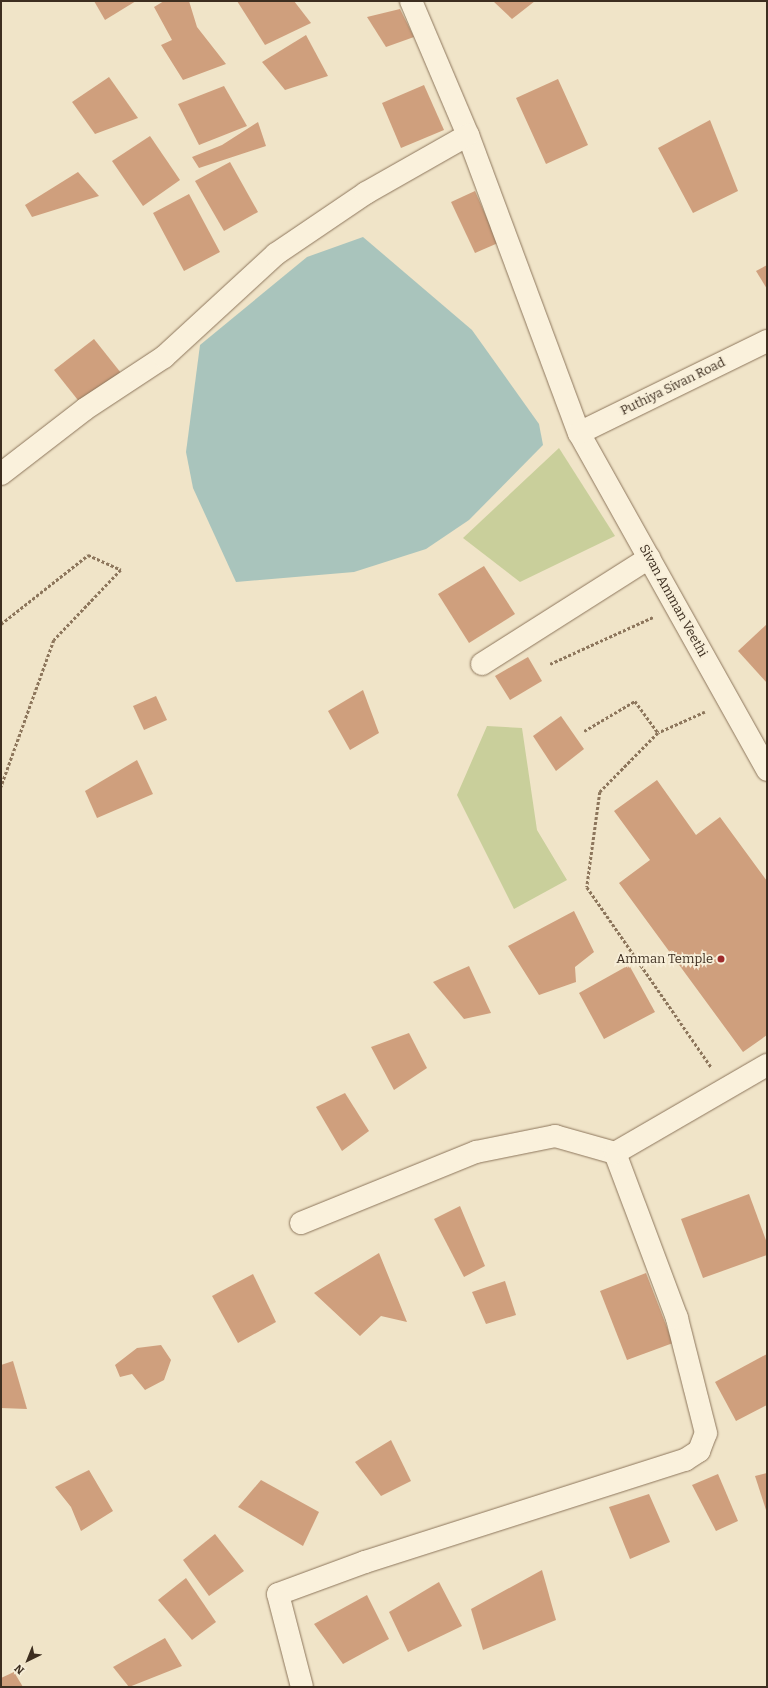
<!DOCTYPE html>
<style>
body{margin:0}
#map{position:relative;width:768px;height:1688px;overflow:hidden;background:#f0e4c8;font-family:Bitter,serif}
div>[style]{position:absolute}
[style*='--x']{left:calc(var(--x)*1px);top:calc(var(--y)*1px);width:calc(var(--w)*1px);rotate:calc(var(--a)*1deg)}
.green>*{inset:0;background:#c9cf9b}
.water>*{inset:0;background:#a9c4bc}
.building>*{inset:0;background:#cf9f7d}
.path>*{height:2.5px;margin-top:-1.25px;transform-origin:0;background:repeating-linear-gradient(90deg,#8d765c 0 3px,transparent 0 5px)}
.roads{filter:drop-shadow(0 0 1px #8d765c) drop-shadow(0 0 1px #8d765c)}
.minor>*{height:22px;margin:-11px;padding:0 11px;transform-origin:11px;border-radius:11px;background:#faf1dc}
.dots>*{width:11px;height:11px;translate:-50% -50%;box-sizing:border-box;border:2px solid #f7eed8;border-radius:50%}
span{translate:-50% -50%;white-space:nowrap;text-align:center;line-height:1.15;-webkit-text-stroke:3.5px #f7eed8;paint-order:stroke}
.street-label{font-size:13px;color:#3d2e20}
.poi-label{font-size:13px;color:#3d2e20}
.right{translate:-100% -50%;text-align:right}
.frame{position:absolute;inset:0;border:2px solid #3d2e20;pointer-events:none}
.north{position:absolute;left:8px;top:1640px;width:40px;height:40px;-webkit-text-stroke:3px #f7eed8;paint-order:stroke;rotate:223deg;font-size:11px;font-weight:700;line-height:16px;text-align:center;color:#3d2e20}
.north::after{content:'';display:block;margin:auto;width:14px;height:18px;background:#3d2e20;clip-path:polygon(50% 0,100% 100%,50% 72%,0 100%)}
</style>
<div id="map">
<div class="green">
<i style="clip-path:polygon(559px 448px,615px 536px,520px 582px,463px 538px)"></i>
<i style="clip-path:polygon(487px 726px,522px 728px,537px 830px,567px 880px,514px 909px,457px 795px)"></i>
</div>
<div class="water">
<i style="clip-path:polygon(363px 237px,472px 330px,539px 424px,543px 445px,469px 520px,426px 549px,354px 572px,236px 582px,193px 488px,186px 452px,200px 345px,307px 257px)"></i>
</div>
<div class="building">
<i style="clip-path:polygon(94px 1px,136px 1px,105px 20px)"></i>
<i style="clip-path:polygon(164px 1px,189px 1px,197px 27px,226px 64px,183px 80px,161px 45px,172px 40px,154px 7px)"></i>
<i style="clip-path:polygon(237px 1px,294px 1px,311px 23px,265px 45px)"></i>
<i style="clip-path:polygon(493px 1px,535px 1px,512px 19px)"></i>
<i style="clip-path:polygon(400px 9px,414px 37px,386px 47px,367px 17px)"></i>
<i style="clip-path:polygon(306px 35px,328px 76px,285px 90px,262px 62px)"></i>
<i style="clip-path:polygon(109px 77px,138px 118px,95px 134px,72px 102px)"></i>
<i style="clip-path:polygon(558px 79px,588px 145px,546px 164px,516px 98px)"></i>
<i style="clip-path:polygon(424px 85px,444px 130px,401px 148px,382px 103px)"></i>
<i style="clip-path:polygon(224px 86px,247px 126px,199px 145px,178px 104px)"></i>
<i style="clip-path:polygon(710px 120px,738px 191px,693px 213px,658px 148px)"></i>
<i style="clip-path:polygon(258px 122px,266px 146px,199px 168px,192px 157px,222px 145px)"></i>
<i style="clip-path:polygon(150px 136px,180px 180px,143px 206px,112px 161px)"></i>
<i style="clip-path:polygon(230px 162px,258px 212px,224px 231px,195px 181px)"></i>
<i style="clip-path:polygon(78px 172px,99px 196px,32px 217px,25px 205px)"></i>
<i style="clip-path:polygon(475px 191px,498px 243px,475px 253px,451px 202px)"></i>
<i style="clip-path:polygon(189px 194px,220px 252px,184px 271px,153px 213px)"></i>
<i style="clip-path:polygon(767px 265px,767px 289px,756px 271px)"></i>
<i style="clip-path:polygon(94px 339px,125px 378px,85px 409px,54px 370px)"></i>
<i style="clip-path:polygon(484px 566px,515px 614px,469px 643px,438px 594px)"></i>
<i style="clip-path:polygon(767px 624px,767px 683px,738px 651px)"></i>
<i style="clip-path:polygon(528px 657px,542px 681px,510px 700px,495px 676px)"></i>
<i style="clip-path:polygon(363px 690px,379px 733px,350px 750px,328px 711px)"></i>
<i style="clip-path:polygon(156px 696px,167px 720px,144px 730px,133px 706px)"></i>
<i style="clip-path:polygon(561px 716px,584px 749px,556px 771px,533px 736px)"></i>
<i style="clip-path:polygon(137px 760px,153px 794px,97px 818px,85px 791px)"></i>
<i style="clip-path:polygon(657px 780px,696px 835px,720px 817px,767px 881px,767px 1035px,743px 1052px,619px 883px,650px 860px,614px 811px)"></i>
<i style="clip-path:polygon(574px 911px,594px 952px,575px 967px,576px 982px,539px 995px,508px 946px)"></i>
<i style="clip-path:polygon(629px 965px,655px 1012px,604px 1039px,579px 993px)"></i>
<i style="clip-path:polygon(469px 966px,491px 1013px,464px 1019px,433px 982px)"></i>
<i style="clip-path:polygon(409px 1033px,427px 1068px,394px 1090px,371px 1047px)"></i>
<i style="clip-path:polygon(345px 1093px,369px 1131px,342px 1151px,316px 1107px)"></i>
<i style="clip-path:polygon(749px 1194px,767px 1243px,767px 1255px,703px 1278px,681px 1219px)"></i>
<i style="clip-path:polygon(460px 1206px,485px 1266px,464px 1277px,434px 1219px)"></i>
<i style="clip-path:polygon(379px 1253px,407px 1322px,381px 1316px,360px 1336px,314px 1293px)"></i>
<i style="clip-path:polygon(646px 1273px,673px 1343px,627px 1360px,600px 1291px)"></i>
<i style="clip-path:polygon(253px 1274px,276px 1322px,238px 1343px,212px 1296px)"></i>
<i style="clip-path:polygon(505px 1281px,516px 1315px,486px 1324px,472px 1292px)"></i>
<i style="clip-path:polygon(161px 1345px,171px 1360px,164px 1380px,145px 1390px,132px 1374px,120px 1377px,115px 1365px,137px 1348px)"></i>
<i style="clip-path:polygon(767px 1354px,767px 1405px,736px 1421px,715px 1382px)"></i>
<i style="clip-path:polygon(13px 1361px,27px 1409px,1px 1408px,1px 1365px)"></i>
<i style="clip-path:polygon(391px 1440px,411px 1481px,381px 1496px,355px 1462px)"></i>
<i style="clip-path:polygon(89px 1470px,113px 1511px,81px 1531px,71px 1507px,55px 1487px)"></i>
<i style="clip-path:polygon(767px 1473px,767px 1513px,755px 1476px)"></i>
<i style="clip-path:polygon(718px 1474px,738px 1521px,716px 1531px,692px 1485px)"></i>
<i style="clip-path:polygon(261px 1480px,319px 1512px,303px 1546px,238px 1507px)"></i>
<i style="clip-path:polygon(649px 1494px,670px 1542px,630px 1559px,609px 1507px)"></i>
<i style="clip-path:polygon(215px 1534px,244px 1571px,209px 1596px,183px 1560px)"></i>
<i style="clip-path:polygon(542px 1570px,556px 1620px,483px 1650px,471px 1609px)"></i>
<i style="clip-path:polygon(186px 1578px,216px 1622px,192px 1640px,158px 1600px)"></i>
<i style="clip-path:polygon(439px 1582px,462px 1626px,408px 1652px,389px 1612px)"></i>
<i style="clip-path:polygon(367px 1595px,389px 1639px,343px 1664px,314px 1624px)"></i>
<i style="clip-path:polygon(165px 1638px,182px 1666px,129px 1687px,113px 1667px)"></i>
<i style="clip-path:polygon(14px 1672px,23px 1687px,1px 1687px,1px 1678px)"></i>
</div>
<div class="path">
<i style="--x:1;--y:624;--w:111;--a:-38.4"></i>
<i style="--x:88;--y:555;--w:36;--a:24"></i>
<i style="--x:121;--y:570;--w:97;--a:133.7"></i>
<i style="--x:54;--y:640;--w:156;--a:109.8"></i>
<i style="--x:550;--y:664;--w:113;--a:-24.5"></i>
<i style="--x:705;--y:712;--w:51;--a:155.9"></i>
<i style="--x:658;--y:733;--w:83;--a:134.5"></i>
<i style="--x:600;--y:792;--w:96;--a:97.8"></i>
<i style="--x:587;--y:887;--w:219;--a:55.4"></i>
<i style="--x:584;--y:731;--w:59;--a:-30.5"></i>
<i style="--x:635;--y:701;--w:39;--a:54"></i>
</div>
<div class="roads">
<div class="minor">
<i style="--x:411;--y:1;--w:146;--a:67"></i>
<i style="--x:468;--y:135;--w:318;--a:69.6"></i>
<i style="--x:579;--y:433;--w:386;--a:60.8"></i>
<i style="--x:579;--y:433;--w:209;--a:-26.1"></i>
<i style="--x:1;--y:474;--w:106;--a:-37.7"></i>
<i style="--x:85;--y:409;--w:95;--a:-33.4"></i>
<i style="--x:164;--y:357;--w:152;--a:-42.6"></i>
<i style="--x:276;--y:254;--w:109;--a:-34.1"></i>
<i style="--x:366;--y:193;--w:117;--a:-29.6"></i>
<i style="--x:482;--y:664;--w:198;--a:-32.4"></i>
<i style="--x:301;--y:1223;--w:189;--a:-22.1"></i>
<i style="--x:476;--y:1152;--w:81;--a:-11.4"></i>
<i style="--x:555;--y:1136;--w:62;--a:15.8"></i>
<i style="--x:302;--y:1687;--w:96;--a:-104.5"></i>
<i style="--x:278;--y:1594;--w:93;--a:-20.2"></i>
<i style="--x:365;--y:1562;--w:336;--a:-17.7"></i>
<i style="--x:685;--y:1460;--w:17;--a:-33"></i>
<i style="--x:699;--y:1451;--w:19;--a:-69"></i>
<i style="--x:706;--y:1433;--w:119;--a:-104.2"></i>
<i style="--x:677;--y:1318;--w:176;--a:-110.6"></i>
<i style="--x:615;--y:1153;--w:176;--a:-30.1"></i>
</div>
</div>
<div class="dots">
<i style="left:721px;top:959px;background:#9e2a2b"></i>
</div>
<div class="street-label">
<span style="left:673px;top:387px;rotate:-26deg">Puthiya Sivan Road</span>
<span style="left:673px;top:601px;rotate:61deg">Sivan Amman Veethi</span>
</div>
<div class="poi-label">
<span class="right" style="left:713px;top:959px">Amman Temple</span>
</div>
<div class="frame"></div>
<div class="north">N</div>
</div>
